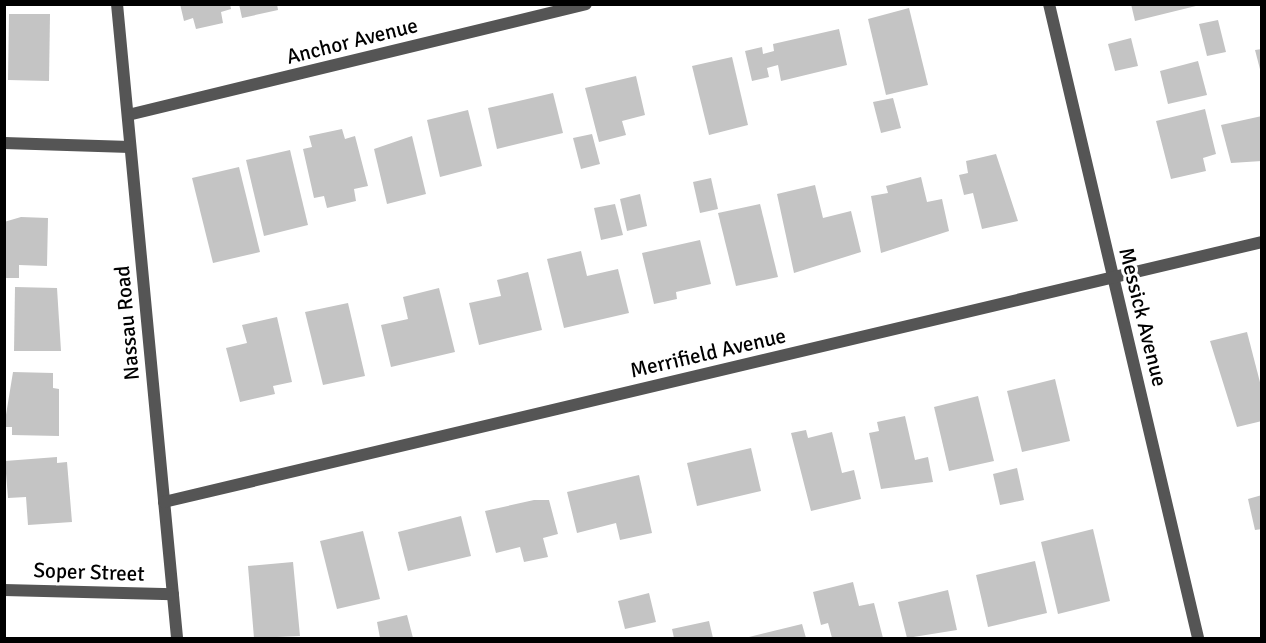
<!DOCTYPE html>
<style>
body{margin:0}
#map{position:relative;width:1266px;height:643px;overflow:hidden;background:#fff;font-family:Signika,sans-serif}
div>[style]{position:absolute}
[style*='--x']{left:calc(var(--x)*1px);top:calc(var(--y)*1px);width:calc(var(--w)*1px);rotate:calc(var(--a)*1deg)}
.building>*{inset:0;background:#c4c4c4}
.street>*{height:12px;margin:-6px;padding:0 6px;transform-origin:6px;border-radius:6px;background:#555}
span{translate:-50% -50%;white-space:nowrap;text-align:center;line-height:1.15;-webkit-text-stroke:6px #fff;paint-order:stroke}
.street-label{font-size:21px;color:#000}
.frame{position:absolute;inset:0;border:6px solid #000;pointer-events:none}
</style>
<div id="map">
<div class="building">
<i style="clip-path:polygon(180px 4px,230px 4px,231px 9px,221px 12px,223px 23px,196px 29px,193px 18px,184px 21px)"></i>
<i style="clip-path:polygon(239px 4px,277px 4px,278px 10px,242px 18px)"></i>
<i style="clip-path:polygon(1131px 4px,1199px 4px,1200px 5px,1135px 21px)"></i>
<i style="clip-path:polygon(909px 8px,928px 85px,886px 95px,868px 19px)"></i>
<i style="clip-path:polygon(9px 14px,50px 14px,49px 81px,8px 80px)"></i>
<i style="clip-path:polygon(1218px 20px,1226px 52px,1207px 56px,1199px 24px)"></i>
<i style="clip-path:polygon(839px 29px,847px 65px,781px 81px,778px 65px,767px 68px,769px 77px,752px 81px,745px 51px,762px 47px,763px 54px,774px 51px,773px 44px)"></i>
<i style="clip-path:polygon(1131px 38px,1138px 66px,1115px 71px,1108px 44px)"></i>
<i style="clip-path:polygon(1262px 49px,1262px 73px,1261px 73px,1255px 50px)"></i>
<i style="clip-path:polygon(732px 57px,748px 125px,709px 135px,692px 66px)"></i>
<i style="clip-path:polygon(1198px 61px,1207px 95px,1168px 104px,1160px 71px)"></i>
<i style="clip-path:polygon(636px 76px,645px 115px,622px 121px,626px 135px,599px 142px,585px 88px)"></i>
<i style="clip-path:polygon(553px 93px,563px 133px,497px 149px,488px 108px)"></i>
<i style="clip-path:polygon(893px 98px,901px 128px,881px 133px,873px 102px)"></i>
<i style="clip-path:polygon(1205px 109px,1216px 154px,1203px 158px,1206px 171px,1171px 179px,1156px 121px)"></i>
<i style="clip-path:polygon(468px 110px,482px 166px,440px 177px,427px 120px)"></i>
<i style="clip-path:polygon(1262px 116px,1262px 161px,1231px 163px,1221px 125px)"></i>
<i style="clip-path:polygon(342px 129px,345px 139px,355px 136px,368px 186px,354px 189px,356px 201px,327px 208px,324px 196px,314px 198px,303px 149px,312px 147px,309px 136px)"></i>
<i style="clip-path:polygon(592px 134px,600px 164px,581px 169px,573px 138px)"></i>
<i style="clip-path:polygon(412px 136px,426px 194px,387px 204px,374px 149px)"></i>
<i style="clip-path:polygon(290px 150px,308px 225px,264px 236px,246px 160px)"></i>
<i style="clip-path:polygon(996px 154px,1018px 221px,982px 229px,973px 193px,964px 195px,959px 175px,968px 173px,966px 161px)"></i>
<i style="clip-path:polygon(239px 167px,260px 252px,213px 263px,192px 178px)"></i>
<i style="clip-path:polygon(921px 177px,927px 202px,942px 199px,949px 231px,881px 253px,871px 196px,888px 193px,886px 186px)"></i>
<i style="clip-path:polygon(711px 178px,718px 209px,700px 213px,693px 182px)"></i>
<i style="clip-path:polygon(815px 185px,823px 218px,851px 211px,861px 252px,794px 273px,777px 194px)"></i>
<i style="clip-path:polygon(640px 194px,647px 226px,627px 231px,620px 199px)"></i>
<i style="clip-path:polygon(615px 204px,623px 235px,601px 240px,594px 208px)"></i>
<i style="clip-path:polygon(760px 204px,778px 277px,736px 286px,718px 213px)"></i>
<i style="clip-path:polygon(21px 217px,48px 218px,47px 266px,19px 265px,19px 278px,4px 278px,4px 222px)"></i>
<i style="clip-path:polygon(700px 240px,711px 284px,676px 292px,677px 299px,654px 304px,642px 253px)"></i>
<i style="clip-path:polygon(581px 251px,587px 276px,618px 269px,629px 313px,564px 328px,547px 259px)"></i>
<i style="clip-path:polygon(528px 272px,542px 330px,479px 345px,469px 303px,501px 296px,497px 280px)"></i>
<i style="clip-path:polygon(15px 287px,57px 288px,61px 351px,14px 351px)"></i>
<i style="clip-path:polygon(439px 288px,455px 352px,391px 367px,381px 325px,408px 319px,403px 297px)"></i>
<i style="clip-path:polygon(348px 303px,365px 376px,323px 385px,305px 312px)"></i>
<i style="clip-path:polygon(277px 317px,292px 382px,273px 386px,275px 394px,240px 402px,226px 348px,247px 343px,242px 325px)"></i>
<i style="clip-path:polygon(1247px 332px,1262px 390px,1262px 421px,1237px 427px,1210px 341px)"></i>
<i style="clip-path:polygon(13px 372px,53px 373px,53px 388px,59px 389px,59px 436px,12px 435px,12px 427px,4px 427px)"></i>
<i style="clip-path:polygon(1055px 379px,1070px 441px,1022px 452px,1007px 391px)"></i>
<i style="clip-path:polygon(978px 396px,994px 461px,949px 471px,934px 407px)"></i>
<i style="clip-path:polygon(905px 416px,915px 460px,928px 457px,933px 482px,881px 489px,869px 433px,879px 431px,877px 422px)"></i>
<i style="clip-path:polygon(806px 430px,808px 438px,832px 432px,842px 473px,854px 470px,861px 499px,811px 511px,791px 433px)"></i>
<i style="clip-path:polygon(751px 448px,761px 491px,697px 506px,687px 463px)"></i>
<i style="clip-path:polygon(57px 457px,57px 463px,67px 462px,72px 522px,28px 525px,26px 497px,8px 498px,5px 461px)"></i>
<i style="clip-path:polygon(1017px 468px,1024px 500px,1000px 505px,993px 474px)"></i>
<i style="clip-path:polygon(639px 475px,652px 533px,620px 540px,616px 523px,577px 533px,567px 492px)"></i>
<i style="clip-path:polygon(1262px 495px,1262px 529px,1255px 530px,1248px 499px)"></i>
<i style="clip-path:polygon(534px 500px,549px 500px,558px 534px,543px 538px,548px 557px,524px 562px,520px 547px,496px 553px,485px 511px)"></i>
<i style="clip-path:polygon(461px 516px,471px 556px,408px 571px,398px 532px)"></i>
<i style="clip-path:polygon(1093px 529px,1110px 601px,1058px 614px,1041px 542px)"></i>
<i style="clip-path:polygon(363px 531px,380px 599px,337px 609px,320px 541px)"></i>
<i style="clip-path:polygon(1035px 561px,1047px 613px,988px 627px,976px 575px)"></i>
<i style="clip-path:polygon(293px 562px,300px 636px,254px 638px,248px 566px)"></i>
<i style="clip-path:polygon(853px 582px,859px 606px,874px 603px,883px 638px,832px 638px,828px 623px,821px 625px,813px 592px)"></i>
<i style="clip-path:polygon(948px 590px,957px 630px,907px 638px,898px 602px)"></i>
<i style="clip-path:polygon(649px 593px,656px 622px,625px 629px,618px 601px)"></i>
<i style="clip-path:polygon(407px 615px,413px 638px,380px 638px,377px 622px)"></i>
<i style="clip-path:polygon(709px 621px,713px 638px,674px 638px,672px 629px)"></i>
<i style="clip-path:polygon(802px 624px,806px 638px,745px 638px)"></i>
</div>
<div class="street">
<i style="--x:117;--y:4;--w:637;--a:84.59"></i>
<i style="--x:1049;--y:4;--w:651;--a:76.77"></i>
<i style="--x:128;--y:115;--w:471;--a:-13.6"></i>
<i style="--x:4;--y:143;--w:126;--a:1.8"></i>
<i style="--x:164;--y:502;--w:1128;--a:-13.32"></i>
<i style="--x:4;--y:590;--w:169;--a:1.4"></i>
</div>
<div class="street-label">
<span style="left:352px;top:41px;rotate:-14deg">Anchor Avenue</span>
<span style="left:1143px;top:317px;rotate:76deg">Messick Avenue</span>
<span style="left:127px;top:323px;rotate:-95deg">Nassau Road</span>
<span style="left:708px;top:353px;rotate:-13deg">Merrifield Avenue</span>
<span style="left:89px;top:572px;rotate:2deg">Soper Street</span>
</div>
<div class="frame"></div>
</div>
